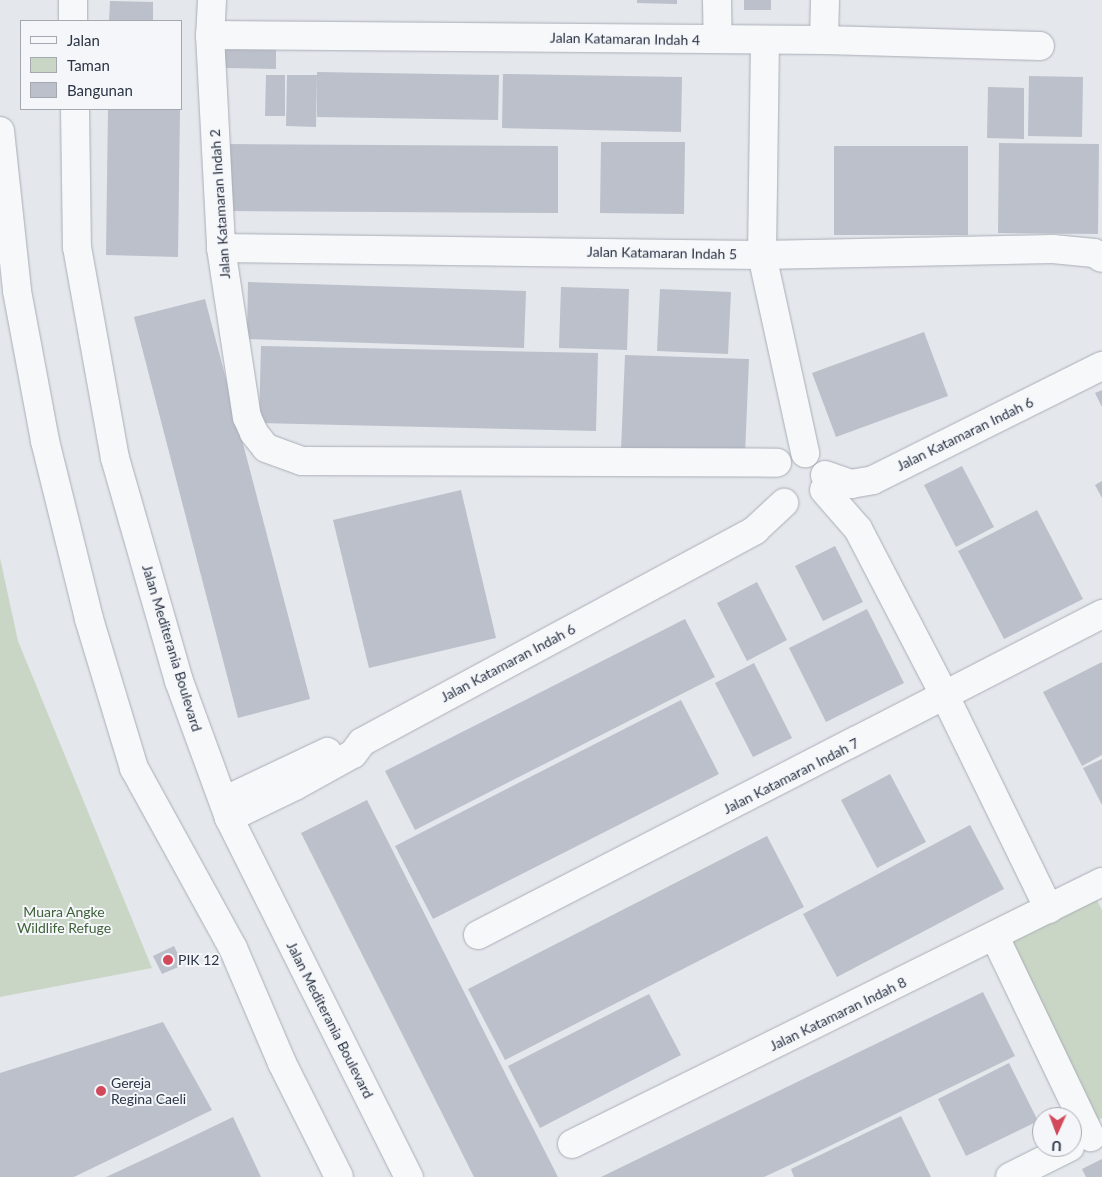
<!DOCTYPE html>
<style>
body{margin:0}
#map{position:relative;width:1102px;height:1177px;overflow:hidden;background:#e4e7ec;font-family:Lato,sans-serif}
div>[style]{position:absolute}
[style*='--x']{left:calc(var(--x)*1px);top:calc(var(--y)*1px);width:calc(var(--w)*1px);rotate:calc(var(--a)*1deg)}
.green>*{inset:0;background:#c9d6c5}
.building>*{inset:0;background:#bbc0ca}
.roads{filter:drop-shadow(0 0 1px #a9aeb7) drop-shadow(0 0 1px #a9aeb7)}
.minor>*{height:28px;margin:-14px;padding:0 14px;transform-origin:14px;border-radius:14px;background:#f7f8fa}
.dots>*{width:14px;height:14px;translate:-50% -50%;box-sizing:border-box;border:2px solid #f4f6f9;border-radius:50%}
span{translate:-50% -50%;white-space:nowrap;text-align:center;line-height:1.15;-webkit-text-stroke:4px #f4f6f9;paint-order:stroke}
.street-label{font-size:14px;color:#2b3445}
.park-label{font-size:14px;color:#3f6138}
.poi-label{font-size:14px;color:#2b3445}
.left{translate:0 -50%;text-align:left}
.legend{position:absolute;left:20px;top:20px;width:162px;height:90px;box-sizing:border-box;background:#f4f6f9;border:1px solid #a4a8b1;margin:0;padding:6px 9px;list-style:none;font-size:15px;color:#2b3445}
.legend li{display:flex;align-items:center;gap:10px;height:25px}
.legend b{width:25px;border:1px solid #a4a8b1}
.north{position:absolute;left:1032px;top:1107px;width:50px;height:50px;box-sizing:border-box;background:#f4f6f9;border:1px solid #a4a8b1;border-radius:50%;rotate:182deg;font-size:14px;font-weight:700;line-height:20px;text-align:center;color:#2b3445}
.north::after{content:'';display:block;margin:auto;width:18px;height:22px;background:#d1495b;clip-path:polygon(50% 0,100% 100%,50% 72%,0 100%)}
</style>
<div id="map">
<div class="green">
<i style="clip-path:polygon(0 558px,18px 641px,152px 968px,0 997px)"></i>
<i style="clip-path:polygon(1097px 900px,1102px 910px,1102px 1118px,1089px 1124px,999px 949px)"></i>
</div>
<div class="building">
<i style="clip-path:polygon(637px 0,677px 0,677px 4px,637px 3px)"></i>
<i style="clip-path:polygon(744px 0,771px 0,771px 10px,744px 10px)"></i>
<i style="clip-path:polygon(110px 1px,153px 2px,153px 21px,109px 21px)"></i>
<i style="clip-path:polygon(224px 42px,276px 43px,276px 69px,224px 68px)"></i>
<i style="clip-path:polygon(317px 72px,499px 75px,498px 120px,317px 117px)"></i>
<i style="clip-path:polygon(503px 74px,682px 77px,681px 132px,502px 128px)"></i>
<i style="clip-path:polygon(266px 75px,285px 75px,285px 116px,265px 116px)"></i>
<i style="clip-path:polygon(287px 75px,317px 75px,316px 127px,286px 126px)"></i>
<i style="clip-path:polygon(1029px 76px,1083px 77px,1082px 137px,1028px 136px)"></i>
<i style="clip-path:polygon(988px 87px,1024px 88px,1024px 139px,987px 138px)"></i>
<i style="clip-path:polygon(108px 109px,180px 109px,178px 257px,106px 255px)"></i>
<i style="clip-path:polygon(601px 142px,685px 142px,684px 214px,600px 213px)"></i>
<i style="clip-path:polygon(999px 143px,1099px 144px,1098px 234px,998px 233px)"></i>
<i style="clip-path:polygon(227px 144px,558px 146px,558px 213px,226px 211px)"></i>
<i style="clip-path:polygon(834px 146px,968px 146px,968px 235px,834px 235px)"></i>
<i style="clip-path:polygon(248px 282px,526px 291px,524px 348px,247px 339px)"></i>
<i style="clip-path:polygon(561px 287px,629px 289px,627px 350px,559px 348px)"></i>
<i style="clip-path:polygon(660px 289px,731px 292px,728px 354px,657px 351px)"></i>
<i style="clip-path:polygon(205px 299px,310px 699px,238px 718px,134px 317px)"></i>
<i style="clip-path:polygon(924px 332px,948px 396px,836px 437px,812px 373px)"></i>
<i style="clip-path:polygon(261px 346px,598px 353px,596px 431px,259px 423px)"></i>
<i style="clip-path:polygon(625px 355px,749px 359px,745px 454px,621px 450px)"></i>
<i style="clip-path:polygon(1102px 390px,1102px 407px,1095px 393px)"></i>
<i style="clip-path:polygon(962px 466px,994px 527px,956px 547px,924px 485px)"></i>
<i style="clip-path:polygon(1102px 481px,1102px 498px,1095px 485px)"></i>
<i style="clip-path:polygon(461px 490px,496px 638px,369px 668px,333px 520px)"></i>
<i style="clip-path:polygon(1037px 510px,1083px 599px,1004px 639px,958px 551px)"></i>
<i style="clip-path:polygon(835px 546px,863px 602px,823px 621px,795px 566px)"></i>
<i style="clip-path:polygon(757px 582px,787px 640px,747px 661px,717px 603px)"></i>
<i style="clip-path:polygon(867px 609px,904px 683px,826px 722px,789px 648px)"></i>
<i style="clip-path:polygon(685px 619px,715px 677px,415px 830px,385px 771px)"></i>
<i style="clip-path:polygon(1102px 662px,1102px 755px,1082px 766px,1043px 692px)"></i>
<i style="clip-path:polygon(754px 663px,792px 738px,753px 757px,715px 683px)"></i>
<i style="clip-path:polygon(681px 700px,719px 774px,433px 919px,395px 846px)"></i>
<i style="clip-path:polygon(1102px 759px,1102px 805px,1083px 768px)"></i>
<i style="clip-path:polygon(890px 774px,926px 842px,877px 868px,841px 800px)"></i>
<i style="clip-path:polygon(367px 800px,507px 1077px,558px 1177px,474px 1177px,468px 1165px,301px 833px)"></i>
<i style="clip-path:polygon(970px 825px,1004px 889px,837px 977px,803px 914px)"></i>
<i style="clip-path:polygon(767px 836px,804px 907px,505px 1060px,468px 989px)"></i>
<i style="clip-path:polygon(174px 946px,183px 965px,162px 974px,153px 956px)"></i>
<i style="clip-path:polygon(983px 992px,1015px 1056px,809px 1156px,764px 1177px,601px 1177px)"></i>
<i style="clip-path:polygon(649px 994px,681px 1055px,540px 1128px,508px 1066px)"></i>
<i style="clip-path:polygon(163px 1022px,212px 1110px,74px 1177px,0 1177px,0 1073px)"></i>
<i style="clip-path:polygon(1009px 1063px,1038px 1121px,966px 1156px,938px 1099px)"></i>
<i style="clip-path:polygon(901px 1116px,931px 1177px,794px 1177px,791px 1169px)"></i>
<i style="clip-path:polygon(233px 1117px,261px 1177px,106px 1177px,162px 1151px)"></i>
<i style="clip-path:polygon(1102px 1159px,1102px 1177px,1086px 1177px,1082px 1169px)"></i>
</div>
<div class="roads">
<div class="minor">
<i style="--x:73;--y:0;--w:21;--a:90"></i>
<i style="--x:212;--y:0;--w:35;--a:93"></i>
<i style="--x:210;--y:35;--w:213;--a:87"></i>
<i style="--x:221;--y:248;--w:171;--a:81.3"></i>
<i style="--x:247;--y:417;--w:17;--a:66"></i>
<i style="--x:254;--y:433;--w:19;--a:51"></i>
<i style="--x:266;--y:448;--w:38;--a:20"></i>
<i style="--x:302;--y:461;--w:475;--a:0.2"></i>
<i style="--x:717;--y:0;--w:39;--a:89"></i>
<i style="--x:210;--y:35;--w:614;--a:0.47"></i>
<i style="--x:824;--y:40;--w:216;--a:1.6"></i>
<i style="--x:765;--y:40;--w:215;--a:90.8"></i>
<i style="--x:762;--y:255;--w:203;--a:77.7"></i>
<i style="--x:824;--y:40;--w:40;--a:-88.6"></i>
<i style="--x:75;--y:109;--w:138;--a:89.2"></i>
<i style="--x:77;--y:247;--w:214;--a:79.8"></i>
<i style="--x:115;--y:458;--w:232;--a:74"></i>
<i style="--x:179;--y:681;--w:146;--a:69.9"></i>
<i style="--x:229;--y:818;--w:402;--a:63.4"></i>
<i style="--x:0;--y:131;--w:161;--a:83.9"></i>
<i style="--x:17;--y:291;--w:153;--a:79.4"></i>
<i style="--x:45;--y:441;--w:183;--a:76.1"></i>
<i style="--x:89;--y:619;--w:156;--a:73.2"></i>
<i style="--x:134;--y:768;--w:205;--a:61.2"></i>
<i style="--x:233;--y:948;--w:125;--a:66.9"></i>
<i style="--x:282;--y:1063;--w:127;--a:63.4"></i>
<i style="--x:221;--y:248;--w:541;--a:0.74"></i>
<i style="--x:762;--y:255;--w:291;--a:-1.2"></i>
<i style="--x:1053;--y:249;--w:41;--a:5.6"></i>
<i style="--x:1094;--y:253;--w:9;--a:32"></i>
<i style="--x:825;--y:475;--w:28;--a:19"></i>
<i style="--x:851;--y:484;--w:22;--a:-10"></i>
<i style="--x:873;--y:480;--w:256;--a:-26.5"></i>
<i style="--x:824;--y:490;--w:52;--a:48.9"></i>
<i style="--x:858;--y:529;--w:188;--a:62.5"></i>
<i style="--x:945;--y:696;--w:237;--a:64"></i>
<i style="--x:228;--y:799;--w:110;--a:-25.4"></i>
<i style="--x:229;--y:818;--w:73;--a:-25.9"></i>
<i style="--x:295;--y:786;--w:66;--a:-28.9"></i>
<i style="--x:353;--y:754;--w:15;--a:-53"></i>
<i style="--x:362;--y:742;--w:447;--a:-28.3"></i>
<i style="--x:755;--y:530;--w:40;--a:-43"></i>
<i style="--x:478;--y:935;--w:702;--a:-27.22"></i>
<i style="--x:995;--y:937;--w:222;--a:64.4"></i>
<i style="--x:572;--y:1144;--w:591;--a:-26.31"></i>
<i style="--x:1010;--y:1177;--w:67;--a:-26.6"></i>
</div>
</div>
<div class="dots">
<i style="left:168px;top:960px;background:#d1495b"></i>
<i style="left:101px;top:1091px;background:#d1495b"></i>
</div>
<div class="street-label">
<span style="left:625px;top:39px;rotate:1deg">Jalan Katamaran Indah 4</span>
<span style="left:220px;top:204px;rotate:-94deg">Jalan Katamaran Indah 2</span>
<span style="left:662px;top:253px;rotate:1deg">Jalan Katamaran Indah 5</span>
<span style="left:965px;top:434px;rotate:-26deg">Jalan Katamaran Indah 6</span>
<span style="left:172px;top:648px;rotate:73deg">Jalan Mediterania Boulevard</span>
<span style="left:508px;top:663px;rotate:-28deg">Jalan Katamaran Indah 6</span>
<span style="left:791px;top:776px;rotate:-27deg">Jalan Katamaran Indah 7</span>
<span style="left:838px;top:1014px;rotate:-26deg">Jalan Katamaran Indah 8</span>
<span style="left:330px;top:1020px;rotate:63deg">Jalan Mediterania Boulevard</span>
</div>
<div class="park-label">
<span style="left:64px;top:920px">Muara Angke<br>Wildlife Refuge</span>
</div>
<div class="poi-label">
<span class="left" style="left:178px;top:960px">PIK 12</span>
<span class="left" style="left:111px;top:1091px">Gereja<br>Regina Caeli</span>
</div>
<ul class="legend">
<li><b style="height:6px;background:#f7f8fa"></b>Jalan</li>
<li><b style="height:14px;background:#c9d6c5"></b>Taman</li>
<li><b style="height:14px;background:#bbc0ca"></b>Bangunan</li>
</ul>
<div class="north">U</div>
</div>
